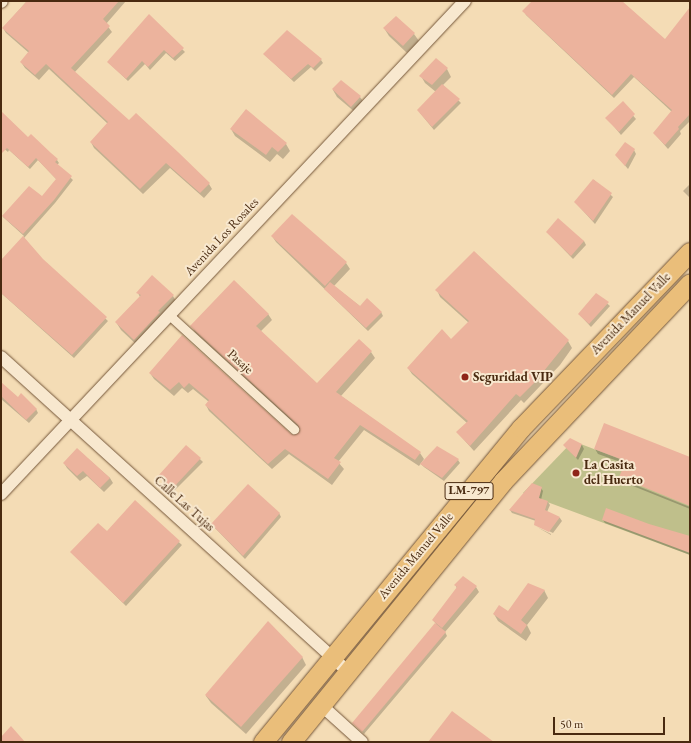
<!DOCTYPE html>
<style>
body{margin:0}
#map{position:relative;width:691px;height:743px;overflow:hidden;background:#f4dcb5;font-family:"EB Garamond",serif}
div>[style]{position:absolute}
[style*='--x']{left:calc(var(--x)*1px);top:calc(var(--y)*1px);width:calc(var(--w)*1px);rotate:calc(var(--a)*1deg)}
.green>*{inset:0;background:#bfbf8b}
.shadow>*{inset:0;background:#0003}
.building>*{inset:0;background:#ecb39d}
.roads{filter:drop-shadow(0 0 1px #745639) drop-shadow(0 0 1px #745639)}
.pedestrian>*{height:9px;margin:-4.5px;padding:0 4.5px;transform-origin:4.5px;border-radius:4.5px;background:#f8e8cf}
.minor>*{height:12px;margin:-6px;padding:0 6px;transform-origin:6px;border-radius:6px;background:#f8e8cf}
.primary>*{height:19px;margin:-9.5px;padding:0 9.5px;transform-origin:9.5px;border-radius:9.5px;background:#eabe7a}
.dots>*{width:11px;height:11px;translate:-50% -50%;box-sizing:border-box;border:2px solid #f8e8cf;border-radius:50%}
span{translate:-50% -50%;white-space:nowrap;text-align:center;line-height:1.15;-webkit-text-stroke:4px #f8e8cf;paint-order:stroke}
.shield-label span{padding:1px 3px;background:#f8e8cf;border:1px solid;border-radius:3px;-webkit-text-stroke-width:0}
.shield-label{font-size:12px;color:#492a10;font-weight:700}
.street-label{font-size:13px;color:#492a10}
.poi-label{font-size:13px;color:#492a10;font-weight:700}
.left{translate:0 -50%;text-align:left}
.frame{position:absolute;inset:0;border:2px solid #492a10;pointer-events:none}
.scale{position:absolute;left:553px;top:717px;width:112px;height:18px;box-sizing:border-box;border:2px solid #492a10;border-top:0;padding-left:5px;font-size:12px;line-height:14px;white-space:nowrap;color:#492a10;-webkit-text-stroke:3px #f8e8cf;paint-order:stroke}
</style>
<div id="map">
<div class="green">
<i style="clip-path:polygon(573px 441px,690px 486px,690px 555px,523px 493px)"></i>
</div>
<div class="shadow">
<i style="clip-path:polygon(27px 1px,126px 1px,106px 24px,112px 32px,74px 73px,129px 121px,136px 114px,209px 184px,212px 189px,204px 198px,170px 168px,143px 194px,94px 148px,91px 142px,108px 124px,49px 69px,39px 80px,25px 68px,21px 62px,29px 53px,6px 33px,3px 28px)"></i>
<i style="clip-path:polygon(533px 1px,621px 1px,665px 40px,690px 11px,690px 121px,680px 131px,681px 134px,668px 149px,654px 133px,672px 112px,634px 77px,614px 98px,526px 15px,524px 11px)"></i>
<i style="clip-path:polygon(149px 16px,185px 52px,175px 61px,166px 53px,150px 70px,145px 64px,128px 81px,108px 62px)"></i>
<i style="clip-path:polygon(384px 28px,414px 34px,419px 41px,407px 53px,389px 36px)"></i>
<i style="clip-path:polygon(264px 54px,321px 60px,323px 63px,315px 71px,311px 67px,294px 82px)"></i>
<i style="clip-path:polygon(436px 59px,447px 69px,451px 77px,443px 85px,461px 103px,434px 130px,420px 113px,436px 92px,425px 83px,421px 76px)"></i>
<i style="clip-path:polygon(341px 81px,360px 97px,365px 104px,356px 113px,337px 97px,333px 90px)"></i>
<i style="clip-path:polygon(622px 103px,636px 119px,621px 135px,607px 118px)"></i>
<i style="clip-path:polygon(1px 112px,28px 138px,57px 160px,59px 163px,57px 165px,73px 180px,55px 203px,24px 238px,42px 259px,108px 321px,74px 358px,1px 293px,1px 262px,24px 236px,3px 217px,42px 198px,57px 180px,38px 160px,30px 169px,9px 150px,8px 152px,1px 146px)"></i>
<i style="clip-path:polygon(231px 129px,286px 144px,290px 151px,283px 159px,277px 154px,270px 162px,235px 136px)"></i>
<i style="clip-path:polygon(634px 150px,636px 154px,628px 169px,616px 155px)"></i>
<i style="clip-path:polygon(594px 180px,613px 197px,595px 224px,575px 202px)"></i>
<i style="clip-path:polygon(690px 184px,690px 198px,683px 191px)"></i>
<i style="clip-path:polygon(547px 232px,584px 241px,586px 245px,573px 259px)"></i>
<i style="clip-path:polygon(272px 236px,346px 263px,350px 269px,334px 286px,361px 307px,381px 312px,383px 316px,368px 331px,276px 242px)"></i>
<i style="clip-path:polygon(474px 252px,568px 341px,572px 348px,560px 365px,524px 403px,521px 400px,474px 451px,457px 432px,467px 423px,412px 374px,408px 368px,451px 340px,469px 323px,440px 297px,437px 290px)"></i>
<i style="clip-path:polygon(138px 293px,173px 296px,177px 303px,139px 347px,121px 330px,116px 322px,140px 297px)"></i>
<i style="clip-path:polygon(596px 294px,610px 306px,591px 327px,579px 314px)"></i>
<i style="clip-path:polygon(268px 314px,272px 320px,260px 332px,317px 385px,359px 340px,371px 352px,375px 358px,341px 396px,420px 453px,424px 459px,419px 466px,364px 430px,338px 462px,344px 469px,332px 485px,289px 454px,272px 469px,209px 411px,206px 405px,209px 402px,193px 389px,188px 393px,182px 388px,174px 396px,154px 379px,150px 373px,182px 336px,290px 434px,297px 436px,300px 429px,195px 332px,192px 326px)"></i>
<i style="clip-path:polygon(1px 383px,18px 398px,36px 409px,38px 413px,29px 423px,1px 399px)"></i>
<i style="clip-path:polygon(570px 439px,582px 445px,584px 449px,578px 460px,564px 445px)"></i>
<i style="clip-path:polygon(186px 446px,203px 462px,174px 491px,159px 476px)"></i>
<i style="clip-path:polygon(77px 449px,110px 478px,113px 483px,104px 492px,87px 476px,80px 481px,67px 468px,64px 463px)"></i>
<i style="clip-path:polygon(595px 449px,690px 458px,690px 505px,623px 478px,623px 480px,690px 507px,690px 509px,623px 482px,620px 477px,626px 464px,598px 454px)"></i>
<i style="clip-path:polygon(458px 460px,460px 463px,444px 481px,424px 467px,421px 464px)"></i>
<i style="clip-path:polygon(541px 488px,543px 491px,541px 500px,548px 502px,550px 505px,547px 512px,560px 518px,562px 521px,553px 533px,536px 525px,536px 526px,536px 521px,512px 513px,510px 510px)"></i>
<i style="clip-path:polygon(135px 502px,182px 545px,126px 606px,71px 552px,107px 533px)"></i>
<i style="clip-path:polygon(279px 513px,281px 517px,245px 559px,214px 527px)"></i>
<i style="clip-path:polygon(603px 520px,648px 525px,690px 537px,690px 555px,605px 523px)"></i>
<i style="clip-path:polygon(537px 527px,551px 534px,551px 535px)"></i>
<i style="clip-path:polygon(463px 577px,476px 587px,479px 592px,445px 632px,447px 636px,364px 734px,353px 723px,436px 624px,433px 620px,457px 589px,456px 586px)"></i>
<i style="clip-path:polygon(544px 590px,548px 598px,527px 625px,531px 633px,526px 641px,498px 621px,494px 614px,509px 613px)"></i>
<i style="clip-path:polygon(302px 657px,306px 665px,246px 734px,211px 703px,206px 696px)"></i>
</div>
<div class="building">
<i style="clip-path:polygon(27px 1px,119px 1px,103px 19px,110px 26px,71px 68px,129px 120px,136px 113px,178px 152px,210px 183px,200px 193px,166px 163px,140px 189px,90px 142px,108px 122px,46px 64px,35px 75px,20px 62px,29px 51px,2px 28px)"></i>
<i style="clip-path:polygon(532px 1px,622px 1px,665px 39px,690px 7px,690px 114px,678px 127px,679px 129px,665px 145px,653px 133px,672px 110px,631px 74px,612px 95px,522px 11px)"></i>
<i style="clip-path:polygon(149px 14px,184px 48px,173px 58px,164px 50px,148px 67px,142px 61px,126px 79px,107px 62px)"></i>
<i style="clip-path:polygon(396px 16px,415px 33px,403px 46px,383px 28px)"></i>
<i style="clip-path:polygon(287px 30px,322px 59px,313px 68px,308px 64px,291px 79px,263px 54px)"></i>
<i style="clip-path:polygon(436px 58px,448px 68px,432px 85px,419px 76px)"></i>
<i style="clip-path:polygon(341px 80px,361px 96px,351px 107px,332px 89px)"></i>
<i style="clip-path:polygon(442px 84px,460px 99px,432px 127px,417px 110px)"></i>
<i style="clip-path:polygon(623px 101px,635px 114px,619px 132px,605px 118px)"></i>
<i style="clip-path:polygon(246px 109px,287px 143px,278px 152px,272px 147px,266px 155px,230px 129px)"></i>
<i style="clip-path:polygon(1px 111px,28px 137px,31px 134px,51px 153px,58px 159px,55px 162px,72px 176px,54px 200px,23px 234px,2px 216px,29px 186px,42px 196px,56px 179px,36px 158px,28px 167px,7px 148px,1px 154px)"></i>
<i style="clip-path:polygon(625px 142px,635px 149px,625px 166px,615px 155px)"></i>
<i style="clip-path:polygon(593px 179px,612px 193px,593px 221px,574px 202px)"></i>
<i style="clip-path:polygon(292px 214px,347px 262px,325px 286px,271px 236px)"></i>
<i style="clip-path:polygon(558px 218px,584px 241px,571px 256px,546px 232px)"></i>
<i style="clip-path:polygon(23px 236px,43px 259px,107px 317px,72px 355px,1px 293px,1px 260px)"></i>
<i style="clip-path:polygon(474px 251px,569px 340px,535px 382px,520px 397px,516px 394px,470px 446px,456px 432px,468px 421px,407px 368px,442px 329px,451px 339px,469px 321px,435px 290px)"></i>
<i style="clip-path:polygon(152px 275px,174px 295px,158px 311px,160px 312px,134px 340px,115px 322px,141px 295px,136px 293px)"></i>
<i style="clip-path:polygon(234px 280px,269px 314px,256px 326px,317px 383px,359px 339px,372px 351px,336px 392px,421px 452px,415px 460px,360px 425px,334px 458px,341px 462px,328px 479px,285px 449px,268px 464px,205px 405px,209px 400px,189px 383px,184px 388px,179px 382px,170px 390px,149px 373px,182px 335px,290px 433px,293px 435px,298px 433px,300px 430px,298px 425px,190px 326px)"></i>
<i style="clip-path:polygon(330px 282px,360px 306px,367px 298px,382px 312px,366px 328px,324px 289px)"></i>
<i style="clip-path:polygon(596px 293px,609px 302px,589px 324px,578px 314px)"></i>
<i style="clip-path:polygon(1px 382px,18px 397px,21px 393px,37px 409px,26px 420px,1px 396px)"></i>
<i style="clip-path:polygon(604px 423px,690px 457px,690px 506px,619px 477px,626px 461px,594px 449px)"></i>
<i style="clip-path:polygon(570px 438px,582px 444px,576px 458px,563px 445px)"></i>
<i style="clip-path:polygon(186px 445px,201px 458px,172px 489px,158px 476px)"></i>
<i style="clip-path:polygon(437px 446px,459px 459px,442px 478px,420px 464px)"></i>
<i style="clip-path:polygon(77px 448px,110px 478px,100px 488px,83px 471px,77px 476px,63px 463px)"></i>
<i style="clip-path:polygon(532px 483px,542px 487px,539px 498px,548px 501px,545px 510px,560px 517px,549px 532px,534px 525px,535px 519px,509px 510px)"></i>
<i style="clip-path:polygon(248px 484px,280px 513px,243px 556px,211px 524px)"></i>
<i style="clip-path:polygon(135px 500px,180px 541px,123px 603px,70px 552px,98px 523px,107px 531px)"></i>
<i style="clip-path:polygon(606px 508px,649px 524px,690px 536px,690px 553px,602px 520px)"></i>
<i style="clip-path:polygon(463px 576px,477px 586px,442px 628px,432px 620px,457px 587px,454px 585px)"></i>
<i style="clip-path:polygon(528px 583px,545px 590px,521px 620px,527px 625px,521px 634px,493px 614px,499px 605px,508px 611px)"></i>
<i style="clip-path:polygon(268px 621px,303px 657px,241px 727px,205px 695px)"></i>
<i style="clip-path:polygon(435px 623px,446px 632px,362px 732px,352px 723px)"></i>
<i style="clip-path:polygon(452px 711px,494px 742px,428px 742px)"></i>
<i style="clip-path:polygon(11px 726px,25px 742px,1px 742px,1px 737px)"></i>
</div>
<div class="roads">
<div class="pedestrian">
<i style="--x:168;--y:314;--w:171;--a:42.4"></i>
</div>
<div class="minor">
<i style="--x:1;--y:2;--w:1;--a:-45"></i>
<i style="--x:1;--y:357;--w:469;--a:42.2"></i>
<i style="--x:1;--y:494;--w:677;--a:-46.74"></i>
<i style="--x:321;--y:705;--w:55;--a:42.1"></i>
</div>
<div class="primary">
<i style="--x:263;--y:742;--w:406;--a:-50.6"></i>
<i style="--x:521;--y:428;--w:244;--a:-46.2"></i>
<i style="--x:291;--y:742;--w:336;--a:-50.9"></i>
<i style="--x:503;--y:481;--w:272;--a:-46.6"></i>
</div>
</div>
<div class="dots">
<i style="left:465px;top:377px;background:#8f2418"></i>
<i style="left:576px;top:473px;background:#8f2418"></i>
</div>
<div class="shield-label">
<span style="left:469px;top:491px">LM-797</span>
</div>
<div class="street-label">
<span style="left:222px;top:237px;rotate:-47deg">Avenida Los Rosales</span>
<span style="left:631px;top:314px;rotate:-46deg">Avenida Manuel Valle</span>
<span style="left:240px;top:362px;rotate:42deg">Pasaje</span>
<span style="left:184px;top:504px;rotate:42deg">Calle Las Tujas</span>
<span style="left:416px;top:556px;rotate:-50deg">Avenida Manuel Valle</span>
</div>
<div class="poi-label">
<span class="left" style="left:473px;top:377px">Seguridad VIP</span>
<span class="left" style="left:584px;top:473px">La Casita<br>del Huerto</span>
</div>
<div class="frame"></div>
<div class="scale">50 m</div>
</div>
